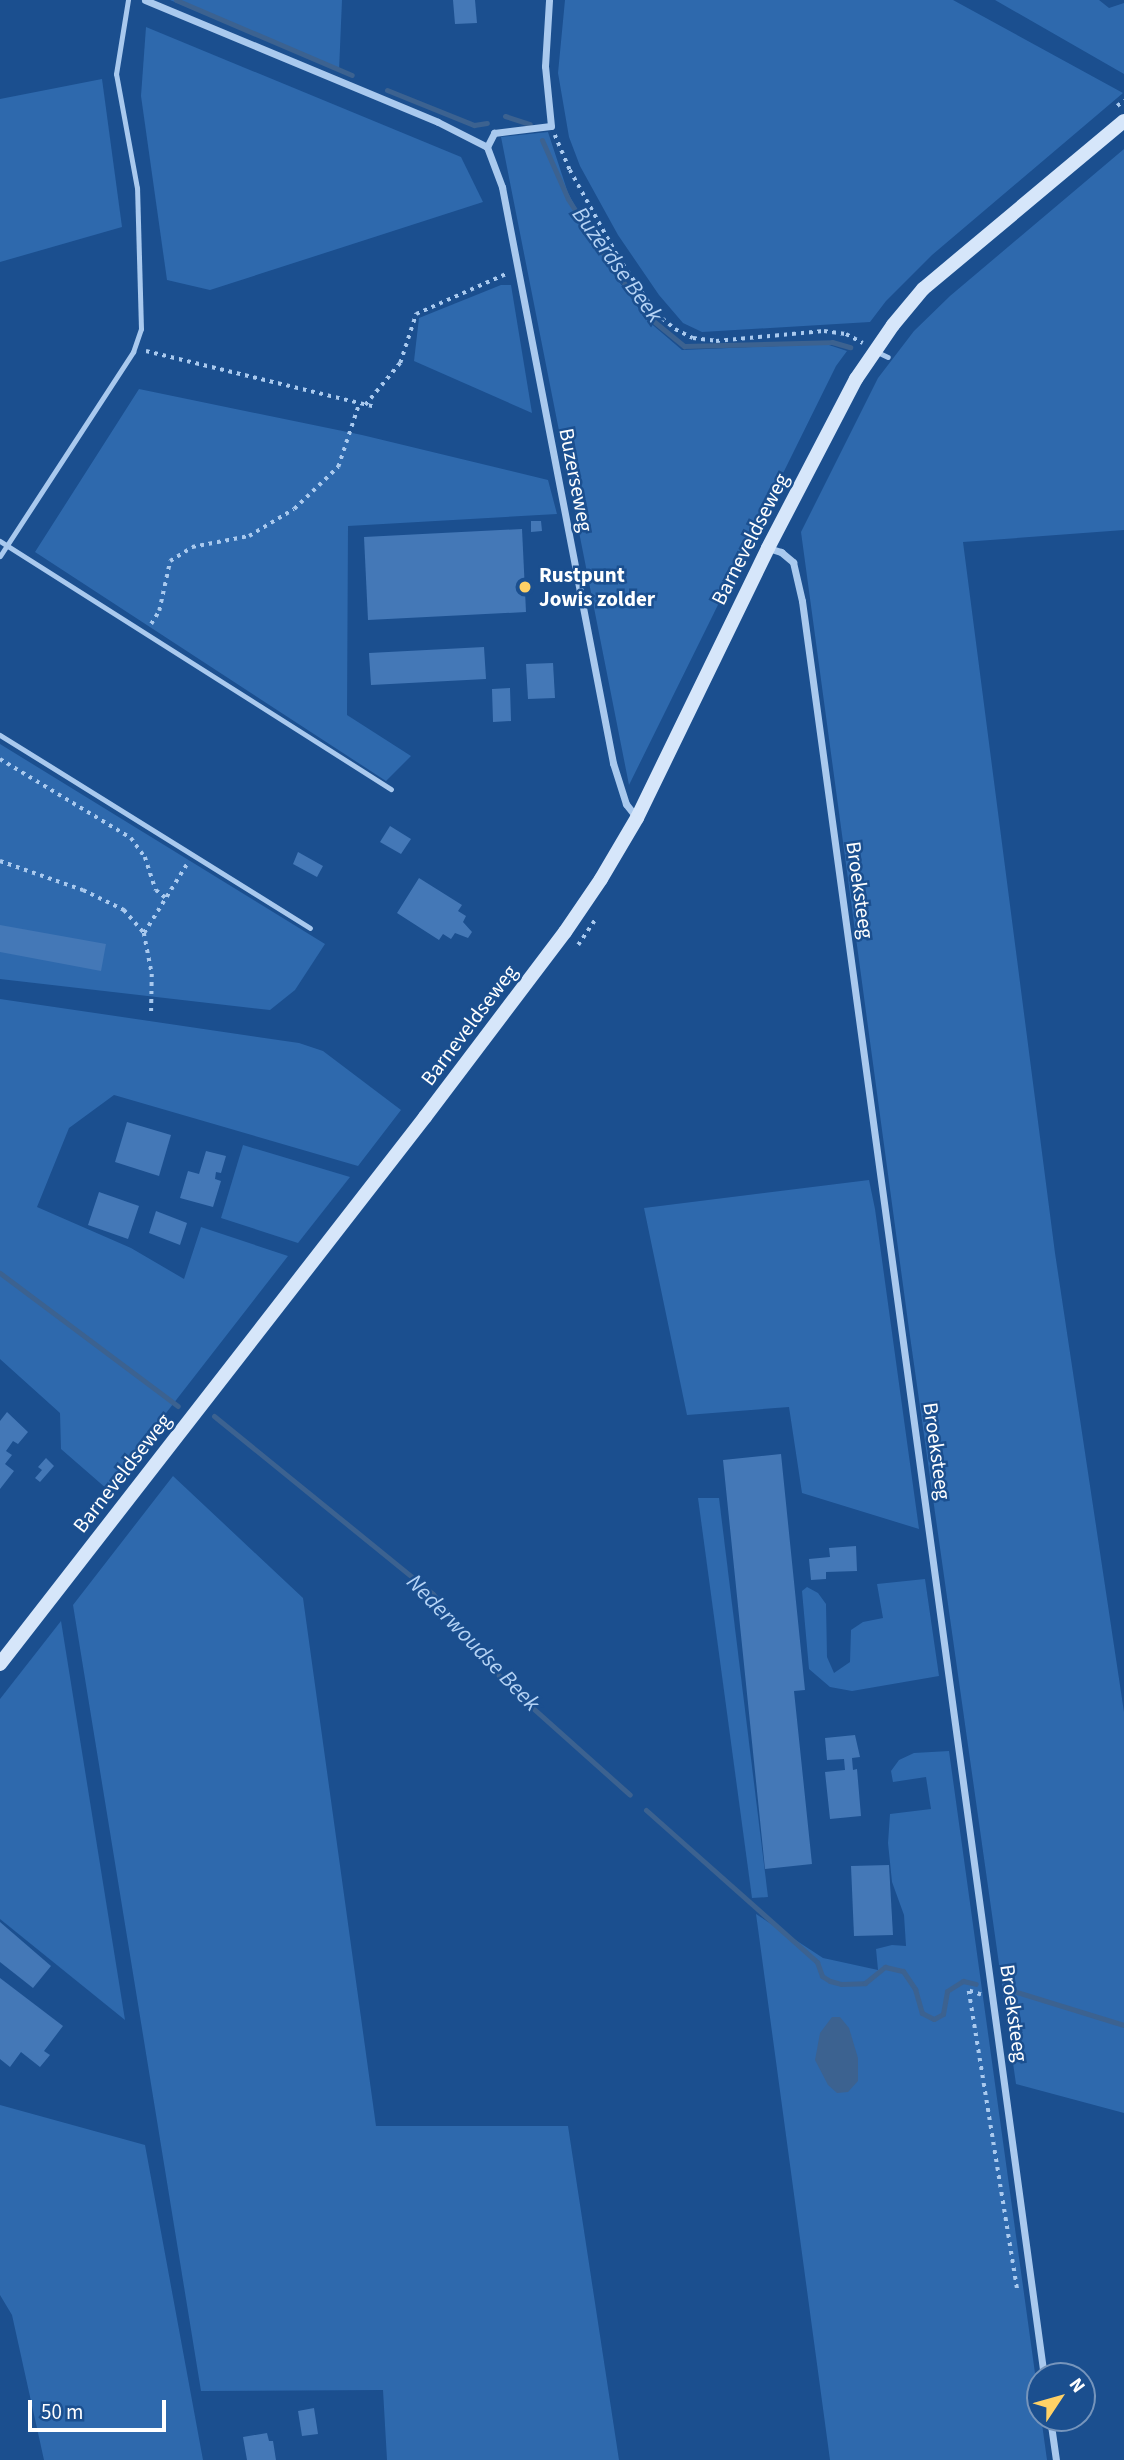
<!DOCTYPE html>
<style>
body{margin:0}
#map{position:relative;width:1124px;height:2460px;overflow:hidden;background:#1b4f8f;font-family:"Source Sans 3",sans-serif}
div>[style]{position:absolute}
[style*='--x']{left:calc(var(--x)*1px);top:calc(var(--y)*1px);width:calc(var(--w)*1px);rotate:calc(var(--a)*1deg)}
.green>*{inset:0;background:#2e69ad}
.water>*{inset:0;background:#3c6290}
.stream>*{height:5px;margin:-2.5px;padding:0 2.5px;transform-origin:2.5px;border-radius:2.5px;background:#3c6290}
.building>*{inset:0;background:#4478b7}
.path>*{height:3.5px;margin-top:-1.75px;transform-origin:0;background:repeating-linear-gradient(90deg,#a9c9ee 0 3.5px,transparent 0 8.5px)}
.lane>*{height:5px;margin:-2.5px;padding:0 2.5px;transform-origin:2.5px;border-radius:2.5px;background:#a9c9ee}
.street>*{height:7px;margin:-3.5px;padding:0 3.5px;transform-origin:3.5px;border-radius:3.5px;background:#a9c9ee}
.secondary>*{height:14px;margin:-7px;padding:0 7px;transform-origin:7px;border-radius:7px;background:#d6e6fa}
.dots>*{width:19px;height:19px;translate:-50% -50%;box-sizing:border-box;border:4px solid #1b4f8f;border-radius:50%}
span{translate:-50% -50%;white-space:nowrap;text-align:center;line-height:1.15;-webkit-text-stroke:5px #1b4f8f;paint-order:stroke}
.street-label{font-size:21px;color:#fff}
.poi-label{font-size:21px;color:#fff;font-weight:700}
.left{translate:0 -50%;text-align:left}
.water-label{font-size:23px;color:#b5d3f5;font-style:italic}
.north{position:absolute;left:1026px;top:2362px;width:70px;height:70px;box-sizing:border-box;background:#1b4f8f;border:2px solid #7695bc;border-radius:50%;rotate:54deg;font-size:19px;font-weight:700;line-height:28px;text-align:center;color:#fff}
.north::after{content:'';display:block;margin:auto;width:24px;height:32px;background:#ffd166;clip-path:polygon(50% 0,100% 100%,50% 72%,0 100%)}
.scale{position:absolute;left:28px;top:2400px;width:138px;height:32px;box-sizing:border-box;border:4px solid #fff;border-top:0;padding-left:9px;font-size:21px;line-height:24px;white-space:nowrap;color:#fff;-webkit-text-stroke:5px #1b4f8f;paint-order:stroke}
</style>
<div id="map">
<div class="green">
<i style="clip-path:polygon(170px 0,342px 0,339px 71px)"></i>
<i style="clip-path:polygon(565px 0,953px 0,1123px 93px,932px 255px,886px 301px,870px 322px,702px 332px,683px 323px,659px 295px,618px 235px,580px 166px,569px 137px,558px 73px)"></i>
<i style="clip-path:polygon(995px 0,1099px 0,1109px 8px,1124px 3px,1124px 74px)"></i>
<i style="clip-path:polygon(146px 27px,461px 157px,483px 202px,210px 290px,167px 280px,141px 96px)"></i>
<i style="clip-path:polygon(102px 79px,122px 227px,0 262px,0 99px)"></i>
<i style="clip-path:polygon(548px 132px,568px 193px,609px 268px,648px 321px,682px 350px,826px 344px,847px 351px,836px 366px,629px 785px,501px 137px)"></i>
<i style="clip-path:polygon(1124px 149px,1124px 530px,963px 542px,1055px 1253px,1124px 1712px,1124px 2113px,1016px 2084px,908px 1322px,801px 532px,878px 378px,914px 331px,950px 296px)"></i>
<i style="clip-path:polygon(501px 285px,511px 285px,532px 413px,414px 361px,419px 318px)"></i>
<i style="clip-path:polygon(139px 389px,362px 435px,548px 480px,557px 514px,348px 526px,347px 715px,411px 756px,386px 781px,35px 552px)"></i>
<i style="clip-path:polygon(0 744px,325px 944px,295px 990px,270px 1010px,0 979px)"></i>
<i style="clip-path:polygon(0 999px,299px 1043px,323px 1051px,401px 1110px,358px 1166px,114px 1095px,69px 1128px,37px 1207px,131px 1248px,184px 1279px,201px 1227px,288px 1256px,107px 1489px,61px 1449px,60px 1413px,0 1359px)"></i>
<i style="clip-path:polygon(243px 1145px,350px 1177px,298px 1243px,221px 1218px)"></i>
<i style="clip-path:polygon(869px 1180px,875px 1209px,919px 1529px,802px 1493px,789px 1407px,687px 1415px,644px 1208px)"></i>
<i style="clip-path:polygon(173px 1476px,303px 1598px,376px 2126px,568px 2126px,619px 2460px,387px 2460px,383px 2390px,201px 2391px,73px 1605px)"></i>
<i style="clip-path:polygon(698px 1498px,719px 1498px,768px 1897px,752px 1898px)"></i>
<i style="clip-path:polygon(925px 1579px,939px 1676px,852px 1691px,830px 1687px,809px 1669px,802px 1591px,807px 1587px,818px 1593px,826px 1604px,827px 1657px,834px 1673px,850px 1662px,851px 1630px,863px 1622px,883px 1618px,877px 1584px)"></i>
<i style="clip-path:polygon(61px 1621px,125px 2020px,0 1919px,0 1699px)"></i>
<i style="clip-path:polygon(949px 1751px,1047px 2460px,830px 2460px,756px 1914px,823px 1958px,878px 1970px,876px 1949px,892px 1945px,906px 1946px,904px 1915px,892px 1882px,888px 1843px,890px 1814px,931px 1809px,926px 1777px,893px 1782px,891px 1771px,899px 1760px,914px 1753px)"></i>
<i style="clip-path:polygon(0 2105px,145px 2145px,203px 2460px,44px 2460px,12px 2315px,0 2295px)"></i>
</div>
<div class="water">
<i style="clip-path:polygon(832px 2017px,840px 2017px,849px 2028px,858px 2058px,858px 2081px,848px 2092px,837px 2093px,828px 2085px,815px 2060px,820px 2033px)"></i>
</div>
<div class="stream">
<i style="--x:176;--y:0;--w:191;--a:23.1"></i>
<i style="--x:387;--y:90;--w:94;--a:21.9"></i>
<i style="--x:474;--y:125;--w:13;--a:-9"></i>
<i style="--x:505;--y:116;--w:26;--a:18"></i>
<i style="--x:542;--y:140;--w:64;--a:66.2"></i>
<i style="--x:568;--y:199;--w:81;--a:57.1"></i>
<i style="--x:612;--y:267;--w:65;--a:53.1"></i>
<i style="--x:651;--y:319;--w:43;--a:39.3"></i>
<i style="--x:684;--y:346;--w:148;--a:-1.5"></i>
<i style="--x:832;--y:342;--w:19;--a:16"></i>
<i style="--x:0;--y:1273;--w:222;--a:36.8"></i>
<i style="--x:214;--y:1416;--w:282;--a:39.1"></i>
<i style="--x:433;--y:1594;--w:116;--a:51"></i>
<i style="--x:506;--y:1684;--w:166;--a:41.8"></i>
<i style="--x:646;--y:1810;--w:229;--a:41.6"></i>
<i style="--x:817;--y:1962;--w:15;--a:70"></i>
<i style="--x:822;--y:1976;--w:9;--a:32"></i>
<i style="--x:830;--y:1981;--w:11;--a:15"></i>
<i style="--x:841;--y:1984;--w:24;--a:-2"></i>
<i style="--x:865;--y:1983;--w:26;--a:-39"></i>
<i style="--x:885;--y:1967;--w:18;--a:13"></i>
<i style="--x:903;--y:1971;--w:22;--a:56"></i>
<i style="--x:915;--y:1989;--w:25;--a:74"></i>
<i style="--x:922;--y:2013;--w:13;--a:27"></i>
<i style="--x:934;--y:2019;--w:10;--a:-29"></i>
<i style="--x:943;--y:2014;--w:23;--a:-80"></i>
<i style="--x:947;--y:1991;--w:19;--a:-32"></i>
<i style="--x:963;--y:1981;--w:13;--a:13"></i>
<i style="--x:1010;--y:1990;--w:119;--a:17.1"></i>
</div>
<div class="building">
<i style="clip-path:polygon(453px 0,475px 0,477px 23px,455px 24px)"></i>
<i style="clip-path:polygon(531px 521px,541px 521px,542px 531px,531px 532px)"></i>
<i style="clip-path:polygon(522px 529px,526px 612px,368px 620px,364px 537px)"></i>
<i style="clip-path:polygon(484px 647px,486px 679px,371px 685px,369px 653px)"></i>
<i style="clip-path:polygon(553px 663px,555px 698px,528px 699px,526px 664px)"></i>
<i style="clip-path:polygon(510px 688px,511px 721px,493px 722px,492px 689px)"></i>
<i style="clip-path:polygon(390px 826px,411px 839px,401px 854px,380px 842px)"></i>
<i style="clip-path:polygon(298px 852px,323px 866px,317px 877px,293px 864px)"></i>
<i style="clip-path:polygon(419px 878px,462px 905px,458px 911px,466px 916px,463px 922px,472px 932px,468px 938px,455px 933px,451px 939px,443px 934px,439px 940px,397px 913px)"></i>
<i style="clip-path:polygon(0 925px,106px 944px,101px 971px,0 952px)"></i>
<i style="clip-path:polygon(127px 1122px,171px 1135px,159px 1176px,115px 1162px)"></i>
<i style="clip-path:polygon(206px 1151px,226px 1156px,221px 1173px,216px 1172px,215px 1179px,221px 1181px,213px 1207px,180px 1198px,188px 1171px,199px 1174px)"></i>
<i style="clip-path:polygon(99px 1192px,139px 1206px,128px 1239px,88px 1225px)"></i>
<i style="clip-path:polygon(156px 1211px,187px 1223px,180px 1245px,149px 1233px)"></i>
<i style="clip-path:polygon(7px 1412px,28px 1432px,18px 1444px,13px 1441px,6px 1451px,12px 1455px,5px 1464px,14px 1471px,0 1489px,0 1421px)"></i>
<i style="clip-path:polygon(781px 1454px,805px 1690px,794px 1691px,812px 1864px,765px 1869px,723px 1460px)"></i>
<i style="clip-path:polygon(46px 1458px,54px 1466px,40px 1482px,35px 1478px,42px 1470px,38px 1467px)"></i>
<i style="clip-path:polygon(856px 1546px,857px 1571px,826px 1572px,826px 1579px,811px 1580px,809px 1559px,830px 1557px,829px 1548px)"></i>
<i style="clip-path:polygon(855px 1735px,860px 1757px,852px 1758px,853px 1770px,857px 1769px,861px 1816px,830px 1819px,825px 1772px,845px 1770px,844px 1759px,827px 1760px,825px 1738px)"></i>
<i style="clip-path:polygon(889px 1865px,893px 1935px,854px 1936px,851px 1866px)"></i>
<i style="clip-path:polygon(0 1922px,51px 1966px,33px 1988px,0 1962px)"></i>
<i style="clip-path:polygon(0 1978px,63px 2026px,44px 2051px,50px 2055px,40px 2067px,21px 2052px,10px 2067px,0 2059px)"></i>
<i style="clip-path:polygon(314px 2408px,318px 2434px,302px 2436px,298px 2411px)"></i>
<i style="clip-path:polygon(267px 2433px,269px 2441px,273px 2441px,276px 2460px,247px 2460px,243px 2437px)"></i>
</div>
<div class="path">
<i style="--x:1117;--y:106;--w:9;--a:-36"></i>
<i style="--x:555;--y:135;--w:38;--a:67"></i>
<i style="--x:570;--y:170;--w:99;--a:61.1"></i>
<i style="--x:618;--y:257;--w:68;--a:55.8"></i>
<i style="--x:656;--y:313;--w:25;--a:40"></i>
<i style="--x:675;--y:329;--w:20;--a:27"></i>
<i style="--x:693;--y:338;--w:23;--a:7"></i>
<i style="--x:716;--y:341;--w:108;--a:-5.3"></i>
<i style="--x:824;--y:331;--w:22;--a:8"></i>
<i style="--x:846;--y:334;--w:19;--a:28"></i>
<i style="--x:146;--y:351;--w:236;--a:13.7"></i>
<i style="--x:365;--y:405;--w:55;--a:-50.2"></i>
<i style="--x:400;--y:363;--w:52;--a:-71.9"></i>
<i style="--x:416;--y:314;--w:98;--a:-24"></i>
<i style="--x:151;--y:624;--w:15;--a:-58"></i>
<i style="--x:159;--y:611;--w:51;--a:-77.6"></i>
<i style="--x:170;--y:561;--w:26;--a:-32"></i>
<i style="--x:192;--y:547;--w:58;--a:-10.9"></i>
<i style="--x:249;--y:536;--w:52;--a:-31"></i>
<i style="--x:294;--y:509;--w:61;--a:-43.7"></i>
<i style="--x:338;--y:467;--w:66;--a:-71.6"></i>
<i style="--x:0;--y:759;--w:153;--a:31.1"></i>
<i style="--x:131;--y:838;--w:24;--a:54"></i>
<i style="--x:145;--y:857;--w:35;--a:72"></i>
<i style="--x:156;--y:890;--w:13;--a:39"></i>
<i style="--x:0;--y:861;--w:88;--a:19.3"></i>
<i style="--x:83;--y:890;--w:46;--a:26"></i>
<i style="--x:124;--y:910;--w:30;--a:49"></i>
<i style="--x:144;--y:933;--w:42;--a:79"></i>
<i style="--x:152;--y:974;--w:39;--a:91"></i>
<i style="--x:144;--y:933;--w:81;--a:-58.1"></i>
<i style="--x:578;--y:945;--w:30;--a:-56"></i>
<i style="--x:981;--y:1995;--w:13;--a:-162"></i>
<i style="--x:969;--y:1991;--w:305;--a:80.8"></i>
<i style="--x:1032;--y:2382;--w:34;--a:82"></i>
</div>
<div class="lane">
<i style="--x:875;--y:351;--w:14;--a:25"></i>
<i style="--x:0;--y:541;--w:463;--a:32.4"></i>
<i style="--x:0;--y:556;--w:244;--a:-56.9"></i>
<i style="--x:133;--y:352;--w:24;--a:-71"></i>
<i style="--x:141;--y:329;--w:141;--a:-91.6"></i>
<i style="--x:137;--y:188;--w:116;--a:-100.4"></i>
<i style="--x:116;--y:74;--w:75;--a:-80.8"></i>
<i style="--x:0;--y:735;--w:365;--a:31.9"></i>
</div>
<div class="street">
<i style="--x:145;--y:0;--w:317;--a:22.6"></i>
<i style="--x:438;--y:122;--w:55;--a:27"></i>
<i style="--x:487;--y:147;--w:43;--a:69.4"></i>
<i style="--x:502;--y:187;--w:587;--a:79.09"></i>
<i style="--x:613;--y:763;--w:43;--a:72.4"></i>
<i style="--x:626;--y:804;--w:18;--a:52"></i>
<i style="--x:487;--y:147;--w:16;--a:-63"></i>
<i style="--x:494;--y:133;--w:57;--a:-7"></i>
<i style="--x:551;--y:126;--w:60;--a:-95.7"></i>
<i style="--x:545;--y:66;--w:66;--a:-86.5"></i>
<i style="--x:768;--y:548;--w:14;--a:17"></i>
<i style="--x:781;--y:552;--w:16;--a:40"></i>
<i style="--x:793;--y:562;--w:40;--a:77"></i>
<i style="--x:802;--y:601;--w:1791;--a:82.24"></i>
<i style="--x:1050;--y:2418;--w:42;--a:81.9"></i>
</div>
<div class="secondary">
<i style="--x:0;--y:1664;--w:693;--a:-52.15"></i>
<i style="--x:425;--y:1117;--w:232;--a:-52.9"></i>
<i style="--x:565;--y:932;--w:64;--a:-55.8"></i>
<i style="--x:601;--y:879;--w:71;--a:-59.5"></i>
<i style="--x:637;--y:818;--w:300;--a:-64.1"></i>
<i style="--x:768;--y:548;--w:191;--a:-62.5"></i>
<i style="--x:856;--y:379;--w:65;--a:-55.6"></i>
<i style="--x:893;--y:325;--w:47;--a:-50.2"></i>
<i style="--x:923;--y:289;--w:262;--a:-39.9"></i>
</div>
<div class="dots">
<i style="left:525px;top:587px;background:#ffd166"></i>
</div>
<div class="street-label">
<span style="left:576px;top:480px;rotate:79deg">Buzerseweg</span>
<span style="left:750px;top:539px;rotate:-63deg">Barneveldseweg</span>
<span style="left:860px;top:890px;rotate:82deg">Broeksteeg</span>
<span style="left:469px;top:1025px;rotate:-53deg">Barneveldseweg</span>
<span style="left:937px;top:1451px;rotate:82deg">Broeksteeg</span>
<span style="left:122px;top:1473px;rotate:-52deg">Barneveldseweg</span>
<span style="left:1014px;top:2013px;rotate:82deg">Broeksteeg</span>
</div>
<div class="poi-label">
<span class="left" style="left:539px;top:587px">Rustpunt<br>Jowis zolder</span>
</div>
<div class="water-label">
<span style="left:617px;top:265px;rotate:54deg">Buzerdse Beek</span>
<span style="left:473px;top:1643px;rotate:46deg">Nederwoudse Beek</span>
</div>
<div class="north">N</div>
<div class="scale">50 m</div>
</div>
